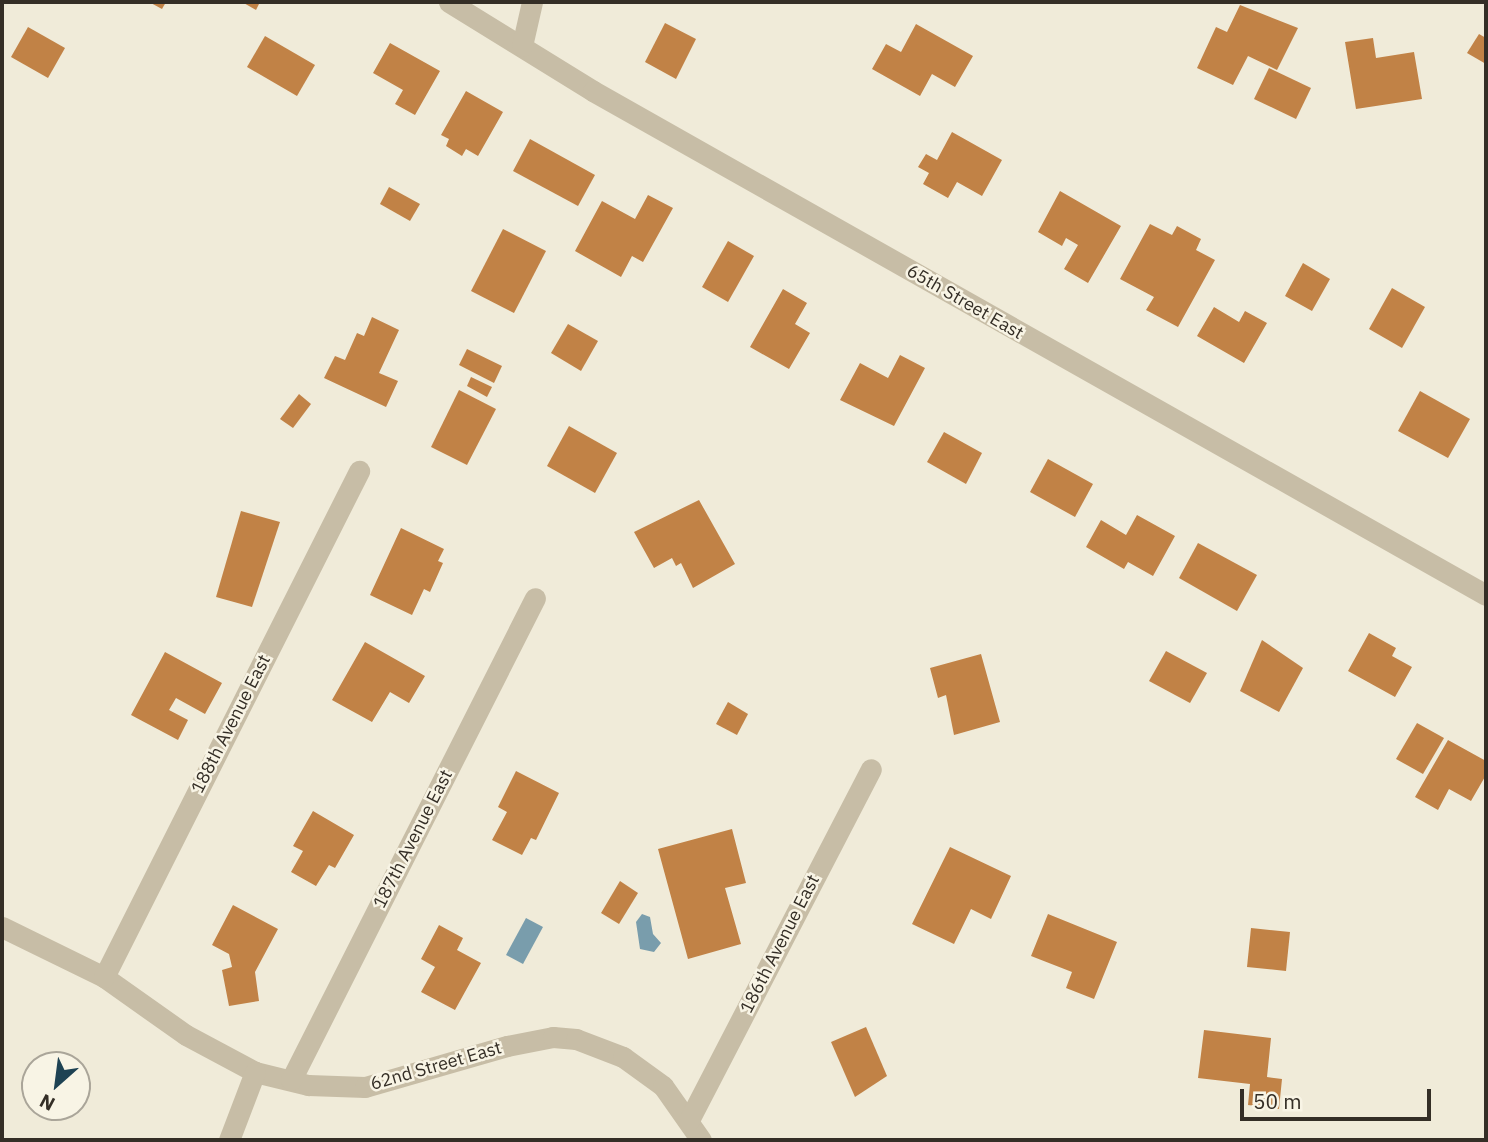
<!DOCTYPE html>
<style>
body{margin:0}
#map{position:relative;width:1488px;height:1142px;overflow:hidden;background:#f0ebd9;font-family:"IBM Plex Sans",sans-serif}
div>[style]{position:absolute}
[style*='--x']{left:calc(var(--x)*1px);top:calc(var(--y)*1px);width:calc(var(--w)*1px);rotate:calc(var(--a)*1deg)}
.water>*{inset:0;background:#799dac}
.building>*{inset:0;background:#c18246}
.street>*{height:21px;margin:-10.5px;padding:0 10.5px;transform-origin:10.5px;border-radius:10.5px;background:#c7bda6}
span{translate:-50% -50%;white-space:nowrap;text-align:center;line-height:1.15;-webkit-text-stroke:5px #f8f4e5;paint-order:stroke}
.street-label{font-size:18px;color:#342e26}
.frame{position:absolute;inset:0;border:4px solid #342e26;pointer-events:none}
.north{position:absolute;left:21px;top:1051px;width:70px;height:70px;box-sizing:border-box;background:#f8f4e5;border:2px solid #aaa599;border-radius:50%;rotate:208deg;font-size:19px;font-weight:700;line-height:28px;text-align:center;color:#342e26}
.north::after{content:'';display:block;margin:auto;width:24px;height:32px;background:#1e4253;clip-path:polygon(50% 0,100% 100%,50% 72%,0 100%)}
.scale{position:absolute;left:1240px;top:1089px;width:191px;height:32px;box-sizing:border-box;border:4px solid #342e26;border-top:0;padding-left:9px;font-size:21px;line-height:24px;white-space:nowrap;color:#342e26;-webkit-text-stroke:5px #f8f4e5;paint-order:stroke}
</style>
<div id="map">
<div class="water">
<i style="clip-path:polygon(642px 914px,650px 917px,653px 934px,661px 943px,654px 952px,640px 949px,636px 922px)"></i>
<i style="clip-path:polygon(526px 918px,543px 927px,523px 964px,506px 955px)"></i>
</div>
<div class="building">
<i style="clip-path:polygon(149px 2px,166px 2px,162px 9px)"></i>
<i style="clip-path:polygon(242px 2px,260px 2px,256px 10px)"></i>
<i style="clip-path:polygon(1240px 5px,1298px 28px,1277px 70px,1248px 56px,1233px 85px,1197px 68px,1216px 27px,1227px 32px)"></i>
<i style="clip-path:polygon(665px 23px,696px 39px,676px 79px,645px 62px)"></i>
<i style="clip-path:polygon(916px 24px,973px 56px,955px 87px,932px 74px,920px 96px,872px 69px,886px 44px,901px 52px)"></i>
<i style="clip-path:polygon(28px 27px,65px 48px,48px 78px,11px 57px)"></i>
<i style="clip-path:polygon(1479px 34px,1486px 38px,1486px 64px,1467px 53px)"></i>
<i style="clip-path:polygon(265px 36px,315px 65px,297px 96px,247px 67px)"></i>
<i style="clip-path:polygon(1373px 38px,1376px 58px,1414px 52px,1422px 99px,1356px 109px,1345px 42px)"></i>
<i style="clip-path:polygon(390px 43px,440px 71px,415px 115px,395px 104px,403px 90px,373px 73px)"></i>
<i style="clip-path:polygon(1269px 68px,1311px 88px,1296px 119px,1254px 99px)"></i>
<i style="clip-path:polygon(466px 91px,503px 112px,478px 156px,466px 149px,462px 156px,446px 146px,449px 139px,441px 135px)"></i>
<i style="clip-path:polygon(952px 132px,1002px 160px,982px 196px,957px 182px,948px 198px,923px 184px,929px 173px,918px 167px,926px 154px,937px 160px)"></i>
<i style="clip-path:polygon(530px 139px,595px 175px,578px 206px,513px 171px)"></i>
<i style="clip-path:polygon(389px 187px,420px 204px,410px 221px,380px 204px)"></i>
<i style="clip-path:polygon(1060px 191px,1121px 226px,1088px 283px,1064px 269px,1078px 245px,1066px 238px,1062px 246px,1038px 232px)"></i>
<i style="clip-path:polygon(648px 195px,673px 208px,643px 262px,632px 256px,621px 277px,575px 251px,602px 201px,635px 219px)"></i>
<i style="clip-path:polygon(1150px 224px,1172px 235px,1177px 226px,1201px 239px,1196px 250px,1215px 260px,1178px 327px,1146px 310px,1154px 297px,1120px 279px)"></i>
<i style="clip-path:polygon(503px 229px,546px 251px,514px 313px,471px 291px)"></i>
<i style="clip-path:polygon(728px 241px,754px 256px,728px 302px,702px 287px)"></i>
<i style="clip-path:polygon(1303px 263px,1330px 279px,1312px 311px,1285px 296px)"></i>
<i style="clip-path:polygon(1392px 288px,1425px 307px,1402px 348px,1369px 329px)"></i>
<i style="clip-path:polygon(783px 289px,807px 303px,795px 324px,810px 333px,789px 369px,750px 347px)"></i>
<i style="clip-path:polygon(1214px 307px,1239px 322px,1245px 311px,1267px 323px,1244px 363px,1197px 336px)"></i>
<i style="clip-path:polygon(372px 317px,399px 330px,379px 373px,398px 381px,386px 407px,324px 378px,335px 356px,345px 360px,357px 333px,364px 336px)"></i>
<i style="clip-path:polygon(568px 324px,598px 341px,581px 371px,551px 353px)"></i>
<i style="clip-path:polygon(467px 349px,502px 366px,494px 383px,459px 365px)"></i>
<i style="clip-path:polygon(900px 355px,925px 368px,894px 426px,840px 400px,860px 363px,888px 378px)"></i>
<i style="clip-path:polygon(471px 377px,492px 387px,487px 397px,467px 386px)"></i>
<i style="clip-path:polygon(459px 390px,496px 409px,467px 465px,431px 447px)"></i>
<i style="clip-path:polygon(1420px 391px,1470px 419px,1448px 458px,1398px 431px)"></i>
<i style="clip-path:polygon(299px 394px,311px 404px,293px 428px,280px 419px)"></i>
<i style="clip-path:polygon(569px 426px,617px 453px,595px 493px,547px 466px)"></i>
<i style="clip-path:polygon(944px 432px,982px 453px,966px 484px,927px 462px)"></i>
<i style="clip-path:polygon(1048px 459px,1093px 484px,1075px 517px,1030px 492px)"></i>
<i style="clip-path:polygon(699px 500px,735px 564px,693px 588px,681px 563px,676px 566px,672px 558px,654px 568px,634px 532px)"></i>
<i style="clip-path:polygon(241px 511px,280px 522px,252px 607px,216px 597px)"></i>
<i style="clip-path:polygon(1137px 515px,1175px 536px,1153px 576px,1128px 562px,1124px 569px,1086px 547px,1101px 520px,1126px 535px)"></i>
<i style="clip-path:polygon(401px 528px,444px 549px,438px 561px,443px 563px,430px 592px,424px 589px,412px 615px,370px 595px)"></i>
<i style="clip-path:polygon(1198px 543px,1257px 575px,1237px 611px,1179px 578px)"></i>
<i style="clip-path:polygon(1369px 633px,1396px 648px,1392px 656px,1412px 667px,1395px 697px,1348px 671px)"></i>
<i style="clip-path:polygon(1262px 640px,1303px 668px,1279px 712px,1240px 691px)"></i>
<i style="clip-path:polygon(365px 642px,425px 676px,409px 703px,390px 692px,372px 722px,332px 700px)"></i>
<i style="clip-path:polygon(1166px 651px,1207px 673px,1190px 703px,1149px 681px)"></i>
<i style="clip-path:polygon(165px 652px,222px 683px,205px 714px,176px 698px,169px 710px,188px 720px,178px 740px,131px 715px)"></i>
<i style="clip-path:polygon(981px 654px,1000px 722px,954px 735px,946px 695px,938px 698px,930px 668px)"></i>
<i style="clip-path:polygon(728px 702px,748px 714px,737px 735px,716px 724px)"></i>
<i style="clip-path:polygon(1417px 723px,1444px 738px,1423px 774px,1396px 759px)"></i>
<i style="clip-path:polygon(1448px 740px,1486px 761px,1486px 775px,1471px 801px,1449px 789px,1438px 810px,1415px 797px)"></i>
<i style="clip-path:polygon(516px 771px,559px 793px,536px 840px,531px 838px,522px 855px,492px 840px,507px 812px,498px 807px)"></i>
<i style="clip-path:polygon(313px 811px,354px 835px,335px 868px,329px 865px,316px 886px,291px 872px,303px 851px,293px 846px)"></i>
<i style="clip-path:polygon(732px 829px,746px 883px,725px 888px,741px 944px,688px 959px,658px 849px)"></i>
<i style="clip-path:polygon(950px 847px,1011px 876px,991px 919px,971px 909px,954px 944px,912px 924px)"></i>
<i style="clip-path:polygon(620px 881px,638px 893px,619px 924px,601px 913px)"></i>
<i style="clip-path:polygon(233px 905px,278px 929px,255px 972px,259px 1001px,229px 1006px,222px 970px,232px 967px,229px 954px,212px 945px)"></i>
<i style="clip-path:polygon(1048px 914px,1117px 942px,1094px 999px,1066px 988px,1072px 972px,1031px 956px)"></i>
<i style="clip-path:polygon(439px 925px,463px 938px,457px 950px,481px 963px,455px 1010px,421px 992px,435px 967px,421px 959px)"></i>
<i style="clip-path:polygon(1251px 928px,1290px 932px,1286px 971px,1247px 967px)"></i>
<i style="clip-path:polygon(866px 1027px,887px 1076px,855px 1097px,831px 1042px)"></i>
<i style="clip-path:polygon(1204px 1030px,1271px 1038px,1267px 1077px,1282px 1079px,1279px 1109px,1248px 1105px,1250px 1084px,1198px 1078px)"></i>
</div>
<div class="street">
<i style="--x:449;--y:2;--w:169;--a:31.7"></i>
<i style="--x:593;--y:91;--w:1025;--a:29.44"></i>
<i style="--x:522;--y:46;--w:45;--a:-77.2"></i>
<i style="--x:2;--y:927;--w:114;--a:26.1"></i>
<i style="--x:104;--y:977;--w:100;--a:35.3"></i>
<i style="--x:186;--y:1035;--w:78;--a:28.2"></i>
<i style="--x:255;--y:1072;--w:55;--a:13.8"></i>
<i style="--x:308;--y:1085;--w:57;--a:2"></i>
<i style="--x:365;--y:1087;--w:148;--a:-16.1"></i>
<i style="--x:507;--y:1046;--w:47;--a:-11.1"></i>
<i style="--x:553;--y:1037;--w:23;--a:5"></i>
<i style="--x:576;--y:1039;--w:50;--a:21"></i>
<i style="--x:623;--y:1057;--w:49;--a:35.9"></i>
<i style="--x:663;--y:1086;--w:66;--a:54.9"></i>
<i style="--x:104;--y:977;--w:567;--a:-63.25"></i>
<i style="--x:291;--y:1080;--w:540;--a:-63.15"></i>
<i style="--x:689;--y:1120;--w:395;--a:-62.6"></i>
<i style="--x:229;--y:1140;--w:73;--a:-69.1"></i>
</div>
<div class="street-label">
<span style="left:965px;top:302px;rotate:30deg">65th Street East</span>
<span style="left:231px;top:724px;rotate:-63deg">188th Avenue East</span>
<span style="left:413px;top:839px;rotate:-63deg">187th Avenue East</span>
<span style="left:780px;top:944px;rotate:-63deg">186th Avenue East</span>
<span style="left:436px;top:1066px;rotate:-16deg">62nd Street East</span>
</div>
<div class="frame"></div>
<div class="north">N</div>
<div class="scale">50 m</div>
</div>
